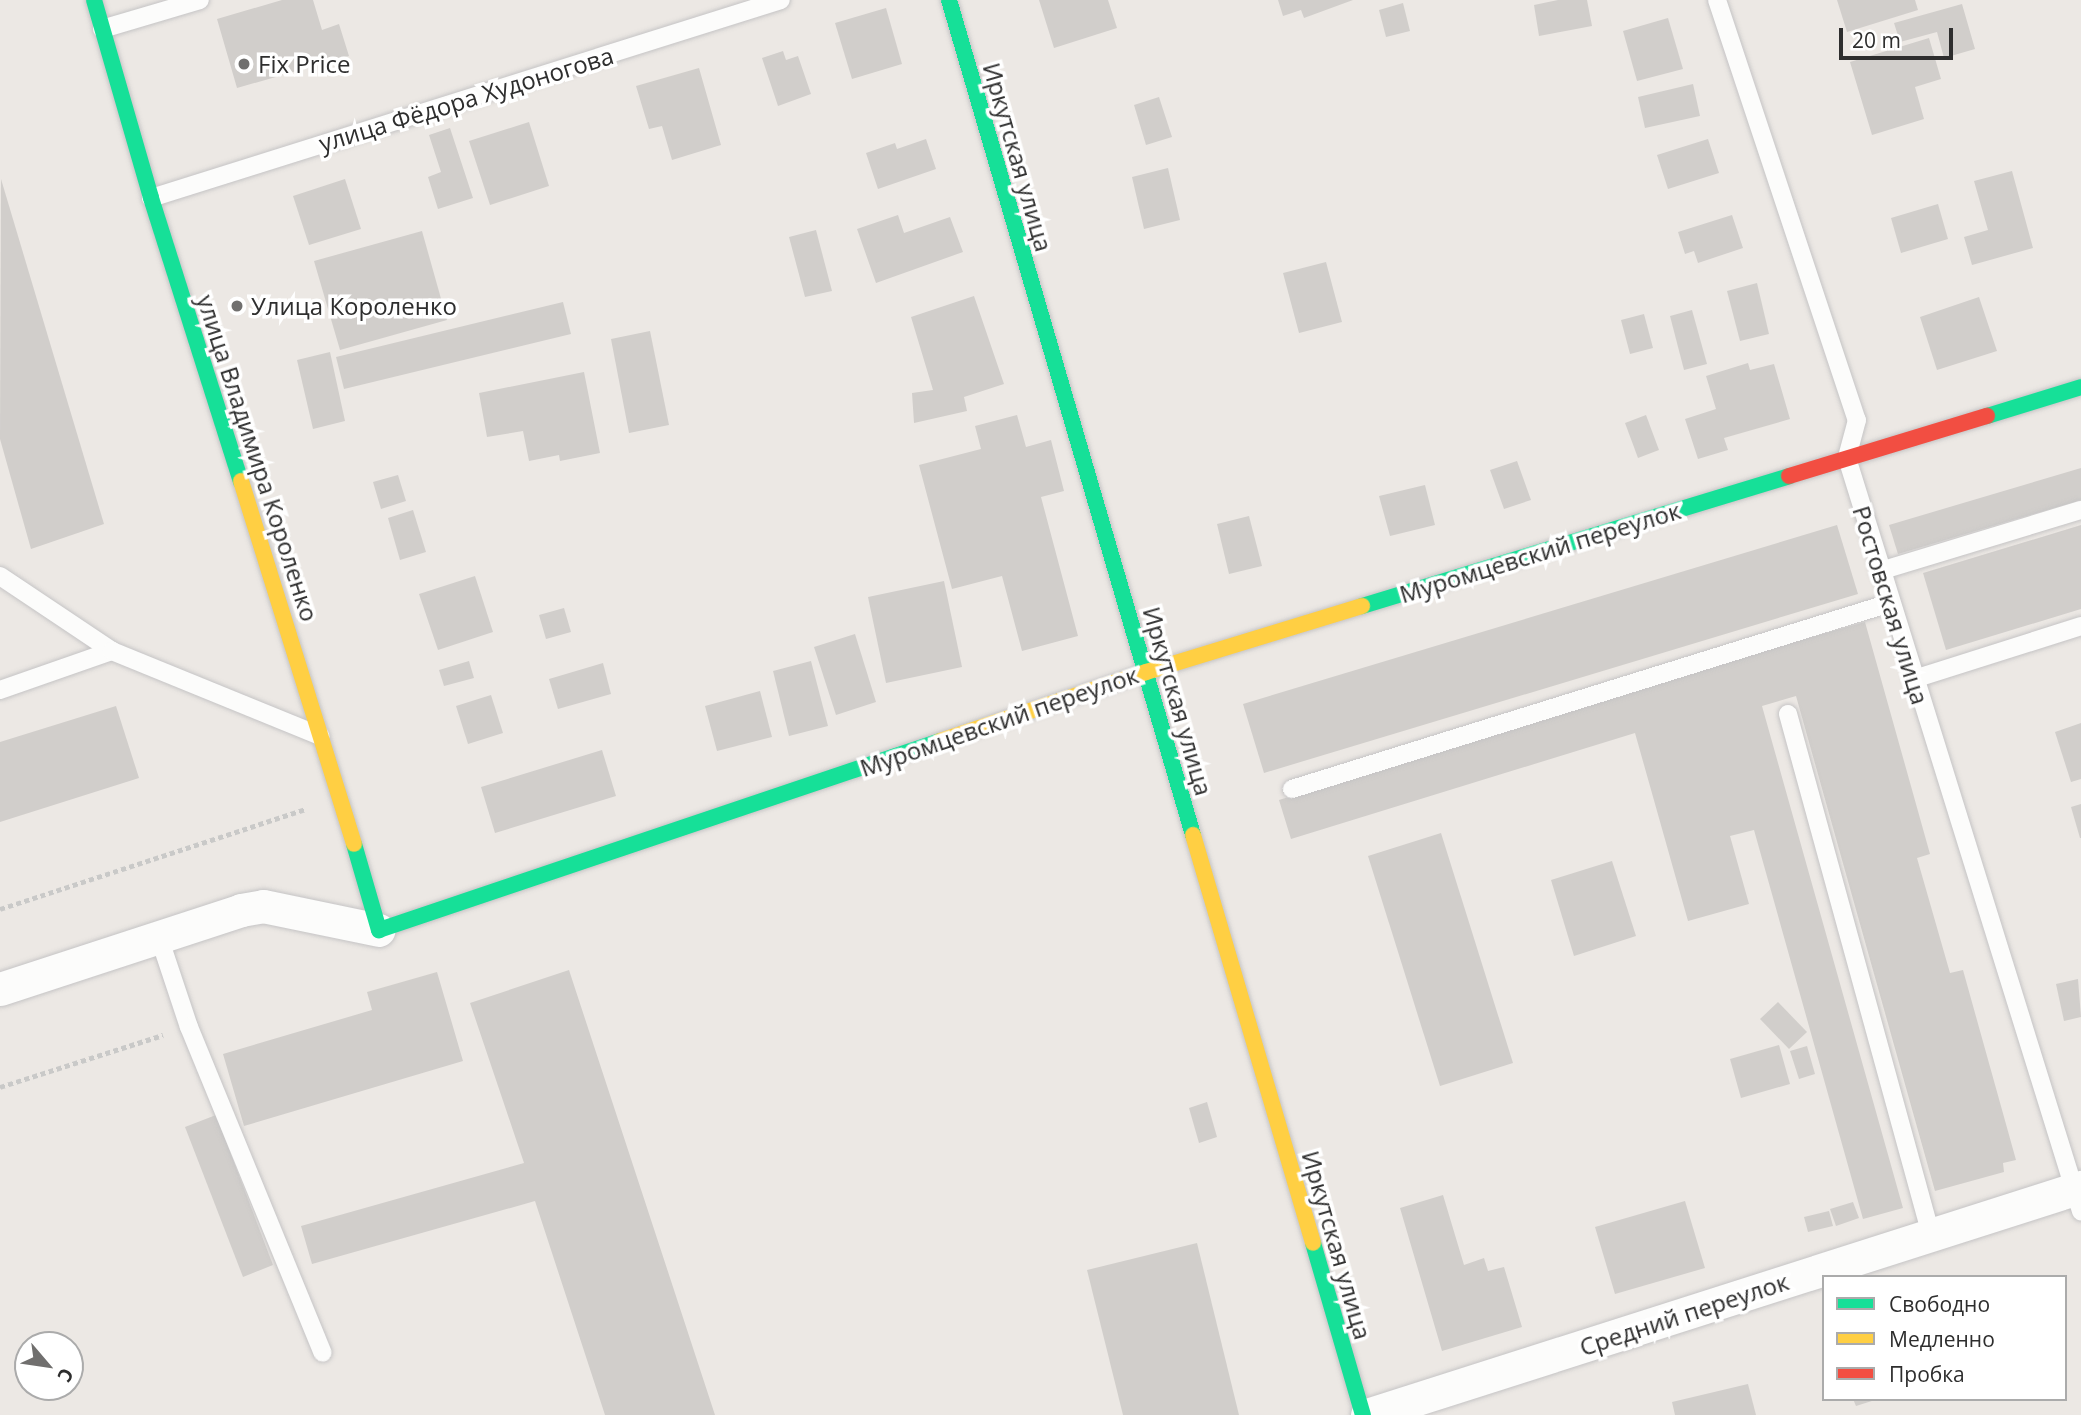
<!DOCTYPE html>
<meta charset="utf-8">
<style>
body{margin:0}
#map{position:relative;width:2081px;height:1415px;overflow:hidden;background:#ece8e4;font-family:"Open Sans",sans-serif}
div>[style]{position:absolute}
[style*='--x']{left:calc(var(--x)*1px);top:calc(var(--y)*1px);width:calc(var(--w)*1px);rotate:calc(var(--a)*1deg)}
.building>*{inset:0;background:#d1cecb}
.path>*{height:4.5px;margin-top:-2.25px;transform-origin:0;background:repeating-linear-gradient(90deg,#c9c9c8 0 5px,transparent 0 8.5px)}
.roads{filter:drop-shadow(0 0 2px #c5c4c5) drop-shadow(0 0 2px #c5c4c5)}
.lane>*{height:18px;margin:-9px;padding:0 9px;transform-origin:9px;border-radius:9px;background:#fcfcfb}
.street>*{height:33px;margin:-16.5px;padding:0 16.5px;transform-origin:16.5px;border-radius:16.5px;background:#fcfcfb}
.fast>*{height:16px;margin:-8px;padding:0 8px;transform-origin:8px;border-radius:8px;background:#16e098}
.slow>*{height:16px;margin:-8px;padding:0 8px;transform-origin:8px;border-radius:8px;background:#ffcf43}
.jam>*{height:16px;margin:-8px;padding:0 8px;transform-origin:8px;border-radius:8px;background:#f24e42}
.dots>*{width:19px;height:19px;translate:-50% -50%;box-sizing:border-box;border:4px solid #fff;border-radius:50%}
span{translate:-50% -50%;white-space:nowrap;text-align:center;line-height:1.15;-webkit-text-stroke:7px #fff;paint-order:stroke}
.poi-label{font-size:24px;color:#2e2e2e}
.left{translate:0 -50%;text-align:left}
.street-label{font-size:24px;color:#2e2e2e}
.legend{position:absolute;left:1822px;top:1275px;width:245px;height:126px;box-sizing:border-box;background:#fff;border:2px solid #ababab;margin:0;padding:9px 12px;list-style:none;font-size:21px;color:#2e2e2e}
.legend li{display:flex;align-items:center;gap:14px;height:35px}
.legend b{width:35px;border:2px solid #ababab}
.north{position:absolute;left:14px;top:1331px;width:70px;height:70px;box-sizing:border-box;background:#fff;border:2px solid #ababab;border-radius:50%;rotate:119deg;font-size:19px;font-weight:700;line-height:28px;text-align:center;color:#2e2e2e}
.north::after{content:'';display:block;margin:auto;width:24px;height:32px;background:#706f6e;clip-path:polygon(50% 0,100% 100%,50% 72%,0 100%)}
.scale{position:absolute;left:1839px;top:28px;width:114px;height:32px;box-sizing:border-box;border:4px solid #2e2e2e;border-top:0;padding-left:9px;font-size:21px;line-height:24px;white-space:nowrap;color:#2e2e2e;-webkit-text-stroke:5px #fff;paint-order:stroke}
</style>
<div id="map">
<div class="building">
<i style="clip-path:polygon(282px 0,313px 0,322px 30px,339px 24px,349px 56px,237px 88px,217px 19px)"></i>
<i style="clip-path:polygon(1039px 0,1108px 0,1117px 28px,1054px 48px)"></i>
<i style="clip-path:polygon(1278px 0,1353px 0,1304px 18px,1301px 10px,1283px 16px)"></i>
<i style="clip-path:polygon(1558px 0,1587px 0,1592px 26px,1539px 36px,1534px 5px)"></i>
<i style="clip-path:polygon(1837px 0,1915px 0,1918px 10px,1847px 32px)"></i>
<i style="clip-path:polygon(1403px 3px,1410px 31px,1386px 37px,1379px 10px)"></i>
<i style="clip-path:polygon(1962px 4px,1975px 49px,1944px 58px,1937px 32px,1900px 42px,1894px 23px)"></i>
<i style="clip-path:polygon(886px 8px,902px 64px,852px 79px,835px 23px)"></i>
<i style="clip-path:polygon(1668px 18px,1683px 69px,1637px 81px,1623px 31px)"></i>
<i style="clip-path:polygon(1929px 38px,1941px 79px,1915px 87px,1924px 119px,1872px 135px,1850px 62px)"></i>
<i style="clip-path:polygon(783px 51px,786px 60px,798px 56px,811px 94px,778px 106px,762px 58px)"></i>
<i style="clip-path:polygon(699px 68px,721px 145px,672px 160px,662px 126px,649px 129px,636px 86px)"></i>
<i style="clip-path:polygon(1693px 84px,1700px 116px,1645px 128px,1638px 97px)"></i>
<i style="clip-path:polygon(1159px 97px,1172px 137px,1146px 145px,1134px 105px)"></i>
<i style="clip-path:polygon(529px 122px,549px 186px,490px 205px,469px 141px)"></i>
<i style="clip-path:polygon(450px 128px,473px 198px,438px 209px,428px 177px,441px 172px,429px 135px)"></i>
<i style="clip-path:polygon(926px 139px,936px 169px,878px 189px,866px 153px,895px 143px,897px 149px)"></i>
<i style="clip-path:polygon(1708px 139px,1719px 173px,1668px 189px,1657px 155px)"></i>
<i style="clip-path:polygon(1168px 168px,1180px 220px,1144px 229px,1132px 177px)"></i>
<i style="clip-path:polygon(2012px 171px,2033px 248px,1972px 265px,1964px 237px,1988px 230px,1974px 181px)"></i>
<i style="clip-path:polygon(1px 179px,104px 524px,31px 549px,0 439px)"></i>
<i style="clip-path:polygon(345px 179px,361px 229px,309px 245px,293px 196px)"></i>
<i style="clip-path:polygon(1938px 204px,1948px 239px,1901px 253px,1891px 218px)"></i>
<i style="clip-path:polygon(898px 215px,904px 233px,950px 217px,963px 252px,876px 283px,857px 229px)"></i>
<i style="clip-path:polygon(1732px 215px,1743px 248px,1698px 263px,1694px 251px,1685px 254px,1678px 232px)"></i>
<i style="clip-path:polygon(816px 230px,832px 291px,805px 297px,789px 237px)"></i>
<i style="clip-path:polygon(422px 231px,447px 320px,340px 350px,314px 261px)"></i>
<i style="clip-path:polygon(1326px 262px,1342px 322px,1299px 333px,1283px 273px)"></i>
<i style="clip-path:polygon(1757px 283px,1769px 334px,1740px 341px,1727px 291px)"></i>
<i style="clip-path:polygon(974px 296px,1004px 384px,964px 397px,967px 411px,914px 423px,912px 393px,933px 390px,911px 317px)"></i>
<i style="clip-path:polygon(1979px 297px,1997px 351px,1937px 370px,1920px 317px)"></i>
<i style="clip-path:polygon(563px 302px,571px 334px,344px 389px,336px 357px)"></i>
<i style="clip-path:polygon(1692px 310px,1707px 364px,1684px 370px,1670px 316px)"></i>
<i style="clip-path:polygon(1644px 314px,1653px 348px,1630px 354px,1621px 320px)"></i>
<i style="clip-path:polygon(650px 331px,669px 425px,629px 433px,611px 339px)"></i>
<i style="clip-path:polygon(330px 352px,345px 421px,313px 429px,297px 360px)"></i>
<i style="clip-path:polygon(1748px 363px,1750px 370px,1774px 364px,1790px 419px,1724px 438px,1728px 450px,1698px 459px,1685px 419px,1716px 409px,1706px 376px)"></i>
<i style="clip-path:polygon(584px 372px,600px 453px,560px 461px,559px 455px,529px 461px,523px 431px,487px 437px,479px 393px)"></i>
<i style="clip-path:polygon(1017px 415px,1026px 447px,1051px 440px,1064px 491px,1041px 497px,1078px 636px,1022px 651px,1002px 576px,952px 589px,919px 465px,981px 449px,975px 426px)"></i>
<i style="clip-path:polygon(1646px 415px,1659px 450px,1638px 458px,1625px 423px)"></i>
<i style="clip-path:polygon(1517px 461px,1531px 500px,1504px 509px,1490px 470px)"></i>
<i style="clip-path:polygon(2081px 468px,2081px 500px,1898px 554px,1889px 525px)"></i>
<i style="clip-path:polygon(398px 475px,406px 501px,381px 509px,373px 482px)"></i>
<i style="clip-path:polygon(1425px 485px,1435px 525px,1390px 536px,1379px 496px)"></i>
<i style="clip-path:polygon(413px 510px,426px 552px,400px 560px,388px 518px)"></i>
<i style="clip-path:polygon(1249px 516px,1262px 566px,1229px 574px,1217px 524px)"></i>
<i style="clip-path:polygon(1837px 525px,1858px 594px,1264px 773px,1243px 704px)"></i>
<i style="clip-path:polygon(2081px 525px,2081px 609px,1946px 650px,1923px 573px)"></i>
<i style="clip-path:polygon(475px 576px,493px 632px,438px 650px,419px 594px)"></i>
<i style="clip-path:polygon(944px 581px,962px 667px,886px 683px,868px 597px)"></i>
<i style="clip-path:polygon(564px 608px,571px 632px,546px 639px,539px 615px)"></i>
<i style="clip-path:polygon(1865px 622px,1930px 854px,1917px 858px,1950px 973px,1963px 970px,2016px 1160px,2003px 1163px,2004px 1172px,1935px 1191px,1796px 696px,1762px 706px,1903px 1208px,1863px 1219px,1754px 830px,1730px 836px,1749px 904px,1688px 921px,1635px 733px,1291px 839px,1279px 800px,1624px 690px)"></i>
<i style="clip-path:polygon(855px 634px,876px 702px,836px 715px,814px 647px)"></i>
<i style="clip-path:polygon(469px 661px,474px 678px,444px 686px,439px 670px)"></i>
<i style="clip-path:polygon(811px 661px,828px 726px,789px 736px,773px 671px)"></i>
<i style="clip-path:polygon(603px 663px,611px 694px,558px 709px,549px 679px)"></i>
<i style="clip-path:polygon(760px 691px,772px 737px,717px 751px,705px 706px)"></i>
<i style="clip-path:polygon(491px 695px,503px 733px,468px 744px,456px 706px)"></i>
<i style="clip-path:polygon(116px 706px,139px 778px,0 822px,0 742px)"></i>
<i style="clip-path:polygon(2081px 723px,2081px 779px,2071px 782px,2055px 732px)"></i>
<i style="clip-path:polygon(602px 750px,616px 796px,495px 833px,481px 787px)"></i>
<i style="clip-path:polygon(2081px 804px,2081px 838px,2080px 838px,2071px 807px)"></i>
<i style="clip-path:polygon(1441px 833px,1513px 1063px,1440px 1086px,1368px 856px)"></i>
<i style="clip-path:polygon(1612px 861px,1636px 936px,1574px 956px,1551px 880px)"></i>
<i style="clip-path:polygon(569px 970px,715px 1415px,605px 1415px,535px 1201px,312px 1264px,301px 1226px,524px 1163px,470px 1003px)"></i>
<i style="clip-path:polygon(437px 972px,463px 1061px,244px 1126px,223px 1054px,372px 1010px,367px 992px)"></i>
<i style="clip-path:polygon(2078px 979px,2081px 1017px,2064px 1021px,2056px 984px)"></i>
<i style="clip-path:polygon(1778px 1002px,1807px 1032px,1789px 1049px,1760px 1019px)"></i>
<i style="clip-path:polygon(1779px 1045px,1790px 1084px,1741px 1098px,1730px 1059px)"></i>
<i style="clip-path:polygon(1807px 1046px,1815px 1074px,1799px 1079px,1790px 1051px)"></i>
<i style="clip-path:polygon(1207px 1102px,1217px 1137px,1199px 1143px,1189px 1108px)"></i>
<i style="clip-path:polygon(216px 1115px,273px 1265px,243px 1277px,185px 1127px)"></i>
<i style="clip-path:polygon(1443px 1195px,1464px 1265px,1484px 1258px,1488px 1271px,1504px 1267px,1522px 1327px,1442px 1351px,1400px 1208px)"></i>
<i style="clip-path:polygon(1685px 1201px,1705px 1268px,1615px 1294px,1595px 1227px)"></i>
<i style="clip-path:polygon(1853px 1202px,1859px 1218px,1836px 1226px,1830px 1209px)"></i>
<i style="clip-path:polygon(1829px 1211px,1833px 1226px,1808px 1232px,1804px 1217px)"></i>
<i style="clip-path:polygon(1197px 1243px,1239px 1415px,1123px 1415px,1087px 1270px)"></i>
<i style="clip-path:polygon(1748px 1384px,1756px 1415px,1675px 1415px,1672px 1402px)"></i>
<i style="clip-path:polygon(1853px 1399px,1875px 1399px,1875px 1400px,1856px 1406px)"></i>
</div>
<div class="path">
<i style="--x:0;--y:909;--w:322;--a:-18.1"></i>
<i style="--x:0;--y:1087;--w:171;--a:-17.7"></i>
</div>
<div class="roads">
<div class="lane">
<i style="--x:1717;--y:0;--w:443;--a:71.6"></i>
<i style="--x:1857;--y:420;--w:39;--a:105"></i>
<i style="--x:1847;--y:458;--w:789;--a:72.74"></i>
<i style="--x:102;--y:29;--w:102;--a:-16.5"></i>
<i style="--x:151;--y:198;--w:660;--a:-17.45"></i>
<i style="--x:1880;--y:571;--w:210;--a:-16.9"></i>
<i style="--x:0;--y:576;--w:135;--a:33.8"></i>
<i style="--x:1914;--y:679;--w:175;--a:-17.6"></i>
<i style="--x:0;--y:690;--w:119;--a:-19.2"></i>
<i style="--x:112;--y:651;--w:225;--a:22.2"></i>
<i style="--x:1788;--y:714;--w:540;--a:74.65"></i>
<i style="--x:1292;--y:789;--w:626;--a:-17.28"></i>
<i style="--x:159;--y:937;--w:95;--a:71.6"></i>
<i style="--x:189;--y:1027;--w:352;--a:67.7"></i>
</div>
<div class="street">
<i style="--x:0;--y:989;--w:254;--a:-18.1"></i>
<i style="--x:241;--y:910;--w:22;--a:-10"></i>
<i style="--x:263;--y:906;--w:118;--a:11.7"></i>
<i style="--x:1367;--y:1415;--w:750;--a:-17.71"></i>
</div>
<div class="fast">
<i style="--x:94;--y:0;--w:206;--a:73.9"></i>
<i style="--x:151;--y:198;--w:297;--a:72.4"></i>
<i style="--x:949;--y:0;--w:870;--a:73.71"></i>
<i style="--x:1987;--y:416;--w:98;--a:-17.1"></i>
<i style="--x:1362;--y:606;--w:446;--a:-16.9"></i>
<i style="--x:354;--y:844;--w:90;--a:73.8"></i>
<i style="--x:379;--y:930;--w:592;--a:-18.62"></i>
<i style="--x:1313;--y:1243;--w:179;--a:73.8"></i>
</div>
<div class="slow">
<i style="--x:241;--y:481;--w:380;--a:72.7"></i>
<i style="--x:940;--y:741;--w:217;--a:-18.5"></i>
<i style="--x:1146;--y:672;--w:226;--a:-17"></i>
<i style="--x:1193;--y:835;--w:425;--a:73.6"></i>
</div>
<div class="jam">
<i style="--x:1789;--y:476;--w:207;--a:-16.9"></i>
</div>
</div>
<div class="dots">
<i style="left:244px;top:64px;background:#706f6e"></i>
<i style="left:237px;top:306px;background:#706f6e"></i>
</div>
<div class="poi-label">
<span class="left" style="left:258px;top:64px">Fix Price</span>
<span class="left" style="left:251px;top:306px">Улица Короленко</span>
</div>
<div class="street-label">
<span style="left:466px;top:99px;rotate:-17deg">улица Фёдора Худоногова</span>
<span style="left:1018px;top:157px;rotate:74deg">Иркутская улица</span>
<span style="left:258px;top:458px;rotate:72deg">улица Владимира Короленко</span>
<span style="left:1540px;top:552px;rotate:-17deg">Муромцевский переулок</span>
<span style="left:1891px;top:605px;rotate:73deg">Ростовская улица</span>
<span style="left:1178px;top:701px;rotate:74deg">Иркутская улица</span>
<span style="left:999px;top:721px;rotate:-19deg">Муромцевский переулок</span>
<span style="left:1337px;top:1245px;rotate:74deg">Иркутская улица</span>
<span style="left:1684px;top:1314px;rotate:-18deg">Средний переулок</span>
</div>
<ul class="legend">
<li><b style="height:9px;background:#16e098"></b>Свободно</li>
<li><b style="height:9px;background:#ffcf43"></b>Медленно</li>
<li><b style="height:9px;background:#f24e42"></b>Пробка</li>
</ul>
<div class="north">С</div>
<div class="scale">20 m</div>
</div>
